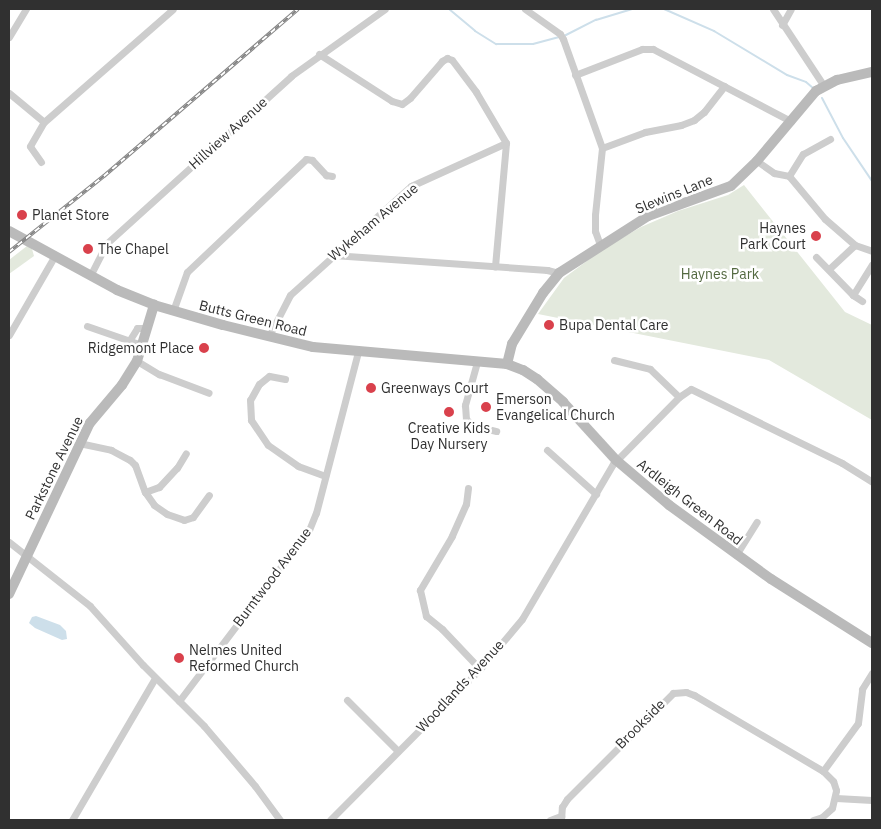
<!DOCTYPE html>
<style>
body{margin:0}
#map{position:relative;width:881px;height:829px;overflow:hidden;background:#fff;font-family:"IBM Plex Sans",sans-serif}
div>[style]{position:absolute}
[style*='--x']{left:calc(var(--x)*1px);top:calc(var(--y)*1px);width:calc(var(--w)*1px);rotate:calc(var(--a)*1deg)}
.green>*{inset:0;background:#e3e9dd}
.water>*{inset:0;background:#cddfea}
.stream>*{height:2px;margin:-1px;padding:0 1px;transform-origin:1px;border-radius:1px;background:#cddfea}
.street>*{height:7px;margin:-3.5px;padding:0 3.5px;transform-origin:3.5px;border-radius:3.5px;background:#cdcdcd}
.secondary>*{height:10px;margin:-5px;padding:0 5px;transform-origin:5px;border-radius:5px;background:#bababa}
.rail>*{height:4px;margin-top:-2px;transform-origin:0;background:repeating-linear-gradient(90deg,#fff 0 5.5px,#858585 0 11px);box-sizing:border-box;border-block:1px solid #858585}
.dots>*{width:14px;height:14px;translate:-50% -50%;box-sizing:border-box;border:2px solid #fff;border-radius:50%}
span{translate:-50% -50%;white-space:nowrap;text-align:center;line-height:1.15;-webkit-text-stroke:5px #fff;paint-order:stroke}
.street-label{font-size:14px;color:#303030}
.poi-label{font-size:14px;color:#303030}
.left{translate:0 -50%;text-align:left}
.right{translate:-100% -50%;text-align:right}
.park-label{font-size:14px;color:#536940}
.frame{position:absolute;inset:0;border:10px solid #303030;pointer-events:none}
</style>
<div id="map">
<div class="green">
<i style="clip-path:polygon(744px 185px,845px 312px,872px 325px,872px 420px,769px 360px,538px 314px,564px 278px,603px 249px,641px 227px,678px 211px,728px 195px)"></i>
<i style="clip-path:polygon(27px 246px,32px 249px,34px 256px,9px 274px,9px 260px)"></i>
</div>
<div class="water">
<i style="clip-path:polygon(36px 616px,60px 625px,66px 631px,67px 639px,62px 640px,35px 628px,29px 623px,32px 617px)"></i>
</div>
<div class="stream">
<i style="--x:449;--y:9;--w:34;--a:40"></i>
<i style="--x:475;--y:31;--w:25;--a:32"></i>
<i style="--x:496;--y:44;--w:37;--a:0"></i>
<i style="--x:533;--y:44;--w:27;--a:-15"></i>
<i style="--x:664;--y:9;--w:55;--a:23.7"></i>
<i style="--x:714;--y:31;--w:85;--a:31.1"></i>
<i style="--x:787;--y:75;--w:20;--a:20"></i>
<i style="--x:806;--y:82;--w:8;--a:40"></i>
<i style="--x:564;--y:36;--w:36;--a:-27"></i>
<i style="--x:596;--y:20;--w:37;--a:-17"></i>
<i style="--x:822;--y:98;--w:45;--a:62.3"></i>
<i style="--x:843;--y:138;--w:52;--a:56"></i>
</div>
<div class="street">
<i style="--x:525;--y:9;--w:43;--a:35.5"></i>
<i style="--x:560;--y:34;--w:6;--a:59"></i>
<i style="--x:563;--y:39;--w:116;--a:70.3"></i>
<i style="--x:602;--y:148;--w:67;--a:96"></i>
<i style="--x:595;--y:215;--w:16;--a:90"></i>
<i style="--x:595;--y:231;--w:15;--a:70"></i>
<i style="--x:773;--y:9;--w:92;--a:56.5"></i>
<i style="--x:782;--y:25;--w:18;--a:-61"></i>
<i style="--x:9;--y:37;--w:33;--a:-59"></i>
<i style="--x:319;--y:54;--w:87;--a:32.8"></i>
<i style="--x:392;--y:101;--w:10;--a:17"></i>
<i style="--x:402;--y:104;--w:10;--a:-37"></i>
<i style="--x:410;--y:98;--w:49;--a:-49.1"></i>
<i style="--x:442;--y:61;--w:6;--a:-31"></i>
<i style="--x:447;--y:58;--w:5;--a:22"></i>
<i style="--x:452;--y:60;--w:40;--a:53"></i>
<i style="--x:476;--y:92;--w:59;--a:59.5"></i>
<i style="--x:506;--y:143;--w:124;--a:95.1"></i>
<i style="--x:575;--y:75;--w:72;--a:-21.2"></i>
<i style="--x:642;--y:49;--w:11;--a:0"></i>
<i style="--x:653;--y:49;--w:156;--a:27.6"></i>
<i style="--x:9;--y:93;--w:45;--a:39.6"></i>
<i style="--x:602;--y:148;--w:46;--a:-20.4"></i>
<i style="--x:645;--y:132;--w:37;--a:-11"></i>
<i style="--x:681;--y:125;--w:14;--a:-21"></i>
<i style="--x:694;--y:120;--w:13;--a:-39"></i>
<i style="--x:704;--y:112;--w:33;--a:-52"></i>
<i style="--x:757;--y:161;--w:21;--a:35"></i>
<i style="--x:774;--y:173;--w:15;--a:11"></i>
<i style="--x:789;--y:176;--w:56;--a:50.1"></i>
<i style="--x:825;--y:219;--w:40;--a:41"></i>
<i style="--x:855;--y:245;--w:18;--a:19"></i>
<i style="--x:41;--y:162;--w:19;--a:-125"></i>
<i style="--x:30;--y:146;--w:28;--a:-60"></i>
<i style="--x:44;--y:122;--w:171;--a:-41.2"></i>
<i style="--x:789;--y:176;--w:26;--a:-58"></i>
<i style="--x:803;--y:154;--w:31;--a:-29"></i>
<i style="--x:333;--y:255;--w:215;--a:4"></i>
<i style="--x:547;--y:270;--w:12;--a:14"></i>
<i style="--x:816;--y:257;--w:53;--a:45.8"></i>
<i style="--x:853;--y:295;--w:11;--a:34"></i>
<i style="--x:829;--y:269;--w:35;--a:-43"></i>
<i style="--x:90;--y:276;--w:36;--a:-63"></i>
<i style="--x:106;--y:244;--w:250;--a:-42.2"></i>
<i style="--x:291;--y:76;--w:115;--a:-35.5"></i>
<i style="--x:853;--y:295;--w:36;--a:-58"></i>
<i style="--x:173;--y:311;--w:41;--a:-70.3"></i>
<i style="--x:187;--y:272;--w:164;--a:-43.5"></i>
<i style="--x:306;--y:159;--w:6;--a:9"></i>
<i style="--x:312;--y:160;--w:21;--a:47"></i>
<i style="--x:326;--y:175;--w:6;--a:9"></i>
<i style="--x:87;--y:326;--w:58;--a:19.1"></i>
<i style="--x:9;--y:335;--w:90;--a:-60"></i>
<i style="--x:269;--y:336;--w:46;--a:-62.9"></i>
<i style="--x:290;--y:295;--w:163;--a:-42"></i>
<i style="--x:411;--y:186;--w:104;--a:-24.4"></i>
<i style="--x:129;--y:341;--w:15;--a:-58"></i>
<i style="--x:137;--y:328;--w:9;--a:0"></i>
<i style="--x:614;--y:360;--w:37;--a:14"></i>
<i style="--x:650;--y:369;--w:40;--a:44"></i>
<i style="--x:137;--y:361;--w:26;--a:31"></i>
<i style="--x:159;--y:374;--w:53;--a:20.8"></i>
<i style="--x:477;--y:362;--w:45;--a:105.6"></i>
<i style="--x:465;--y:405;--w:14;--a:86"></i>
<i style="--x:466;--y:419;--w:8;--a:45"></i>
<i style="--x:472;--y:425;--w:25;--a:14"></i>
<i style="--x:285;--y:379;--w:16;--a:-169"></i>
<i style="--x:269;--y:376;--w:13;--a:141"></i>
<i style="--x:259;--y:384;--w:18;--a:119"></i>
<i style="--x:250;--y:400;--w:20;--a:87"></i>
<i style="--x:251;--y:420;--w:30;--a:56"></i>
<i style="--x:268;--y:445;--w:37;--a:35"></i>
<i style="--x:298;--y:466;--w:29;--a:20"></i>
<i style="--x:79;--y:443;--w:33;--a:12"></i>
<i style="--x:111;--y:450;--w:21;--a:28"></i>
<i style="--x:130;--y:460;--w:7;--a:45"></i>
<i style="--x:135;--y:465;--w:29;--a:70"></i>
<i style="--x:145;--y:492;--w:16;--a:55"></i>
<i style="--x:154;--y:505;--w:16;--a:35"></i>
<i style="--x:167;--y:514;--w:18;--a:19"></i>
<i style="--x:184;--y:520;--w:9;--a:-18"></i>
<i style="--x:193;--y:517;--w:27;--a:-54"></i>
<i style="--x:547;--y:450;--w:66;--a:41.9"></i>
<i style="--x:468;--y:488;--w:16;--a:97"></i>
<i style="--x:466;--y:504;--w:35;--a:114"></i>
<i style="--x:452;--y:536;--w:63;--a:120.7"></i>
<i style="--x:420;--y:590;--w:27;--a:77"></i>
<i style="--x:426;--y:616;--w:21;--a:39"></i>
<i style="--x:442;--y:629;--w:55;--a:46.5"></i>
<i style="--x:145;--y:492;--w:15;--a:-20"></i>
<i style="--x:159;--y:487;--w:26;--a:-47"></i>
<i style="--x:177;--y:468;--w:17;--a:-59"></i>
<i style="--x:9;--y:542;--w:103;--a:38.3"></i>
<i style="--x:90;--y:606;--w:79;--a:48.1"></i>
<i style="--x:143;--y:665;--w:86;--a:45"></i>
<i style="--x:204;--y:726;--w:79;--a:49.6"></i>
<i style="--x:255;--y:786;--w:42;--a:53.7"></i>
<i style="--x:736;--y:555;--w:39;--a:-58"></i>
<i style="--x:347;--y:700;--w:72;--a:45"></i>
<i style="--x:179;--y:701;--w:215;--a:-52.8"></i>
<i style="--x:309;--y:530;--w:18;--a:-68"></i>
<i style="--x:316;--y:513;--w:166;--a:-75.4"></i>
<i style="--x:836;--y:798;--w:36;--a:3"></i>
<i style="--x:72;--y:820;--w:164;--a:-59.7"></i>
<i style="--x:330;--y:820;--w:213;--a:-45.2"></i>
<i style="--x:480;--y:669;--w:65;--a:-50"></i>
<i style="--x:522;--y:619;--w:180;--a:-59.6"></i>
<i style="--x:613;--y:464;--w:94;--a:-45.4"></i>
<i style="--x:679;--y:397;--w:14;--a:-34"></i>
<i style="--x:691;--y:389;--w:168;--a:26.1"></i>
<i style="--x:842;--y:463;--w:36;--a:32"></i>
<i style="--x:550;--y:820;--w:12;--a:-20"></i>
<i style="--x:561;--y:820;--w:13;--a:-86"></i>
<i style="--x:562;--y:807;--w:9;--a:-58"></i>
<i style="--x:567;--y:799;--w:150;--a:-45"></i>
<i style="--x:673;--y:693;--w:13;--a:-4"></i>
<i style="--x:686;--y:692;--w:9;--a:21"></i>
<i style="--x:694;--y:695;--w:150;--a:30.5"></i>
<i style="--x:813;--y:820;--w:9;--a:-18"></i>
<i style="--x:822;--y:817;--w:13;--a:-42"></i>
<i style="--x:832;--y:808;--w:18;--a:-77"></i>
<i style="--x:836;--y:790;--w:9;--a:-108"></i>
<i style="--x:833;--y:781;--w:14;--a:-135"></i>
<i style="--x:823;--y:771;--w:59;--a:-53.9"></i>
<i style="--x:858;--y:723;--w:34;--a:-83"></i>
<i style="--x:862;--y:689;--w:19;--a:-58"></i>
</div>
<div class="secondary">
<i style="--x:9;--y:231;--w:123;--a:28.6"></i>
<i style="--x:117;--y:290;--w:40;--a:22"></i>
<i style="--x:154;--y:305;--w:72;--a:16.2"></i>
<i style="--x:223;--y:325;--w:93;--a:13.7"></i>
<i style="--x:313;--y:347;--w:195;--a:5"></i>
<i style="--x:507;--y:364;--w:17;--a:21"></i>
<i style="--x:523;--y:370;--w:17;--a:33"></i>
<i style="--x:537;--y:379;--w:35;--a:41"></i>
<i style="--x:563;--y:402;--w:79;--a:47.6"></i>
<i style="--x:616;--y:460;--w:70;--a:40.3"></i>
<i style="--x:669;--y:505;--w:126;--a:36"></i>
<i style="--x:771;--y:579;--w:120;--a:32.4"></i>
<i style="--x:507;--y:364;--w:21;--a:-76"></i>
<i style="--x:512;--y:344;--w:60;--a:-58.7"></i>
<i style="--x:543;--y:293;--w:26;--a:-51"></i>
<i style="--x:559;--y:273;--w:106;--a:-32.6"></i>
<i style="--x:648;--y:216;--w:88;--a:-19.9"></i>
<i style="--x:731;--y:186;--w:36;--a:-44"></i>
<i style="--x:757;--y:161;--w:92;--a:-49.9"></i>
<i style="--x:816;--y:91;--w:24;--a:-28"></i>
<i style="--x:837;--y:80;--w:36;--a:-13"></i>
<i style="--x:9;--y:594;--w:189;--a:-64.7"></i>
<i style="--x:90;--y:423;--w:50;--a:-49.9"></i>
<i style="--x:122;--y:385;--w:28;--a:-58"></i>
<i style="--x:137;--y:361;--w:59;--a:-73.1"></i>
</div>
<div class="rail">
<i style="--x:9;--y:252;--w:122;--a:-38.7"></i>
<i style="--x:104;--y:176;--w:256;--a:-40.7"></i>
</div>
<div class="dots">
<i style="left:22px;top:215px;background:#d9414c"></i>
<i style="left:816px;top:236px;background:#d9414c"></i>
<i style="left:88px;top:249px;background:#d9414c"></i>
<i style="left:549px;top:325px;background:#d9414c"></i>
<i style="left:204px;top:348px;background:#d9414c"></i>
<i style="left:371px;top:388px;background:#d9414c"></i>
<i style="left:486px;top:407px;background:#d9414c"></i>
<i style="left:449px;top:412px;background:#d9414c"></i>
<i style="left:179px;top:658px;background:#d9414c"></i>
</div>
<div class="street-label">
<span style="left:228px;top:133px;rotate:-42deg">Hillview Avenue</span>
<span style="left:674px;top:194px;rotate:-22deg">Slewins Lane</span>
<span style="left:373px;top:222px;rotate:-40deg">Wykeham Avenue</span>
<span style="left:253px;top:318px;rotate:14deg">Butts Green Road</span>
<span style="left:54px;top:468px;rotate:-64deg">Parkstone Avenue</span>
<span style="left:690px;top:502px;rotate:38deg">Ardleigh Green Road</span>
<span style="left:272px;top:577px;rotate:-53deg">Burntwood Avenue</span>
<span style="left:460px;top:686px;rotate:-47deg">Woodlands Avenue</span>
<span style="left:640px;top:724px;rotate:-45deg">Brookside</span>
</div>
<div class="poi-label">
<span class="left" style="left:32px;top:215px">Planet Store</span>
<span class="right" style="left:806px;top:236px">Haynes<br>Park Court</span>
<span class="left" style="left:98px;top:249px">The Chapel</span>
<span class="left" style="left:559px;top:325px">Bupa Dental Care</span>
<span class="right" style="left:194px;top:348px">Ridgemont Place</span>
<span class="left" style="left:381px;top:388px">Greenways Court</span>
<span class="left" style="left:496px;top:407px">Emerson<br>Evangelical Church</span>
<span style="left:449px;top:436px">Creative Kids<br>Day Nursery</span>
<span class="left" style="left:189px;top:658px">Nelmes United<br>Reformed Church</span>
</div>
<div class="park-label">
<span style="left:720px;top:274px">Haynes Park</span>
</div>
<div class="frame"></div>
</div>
